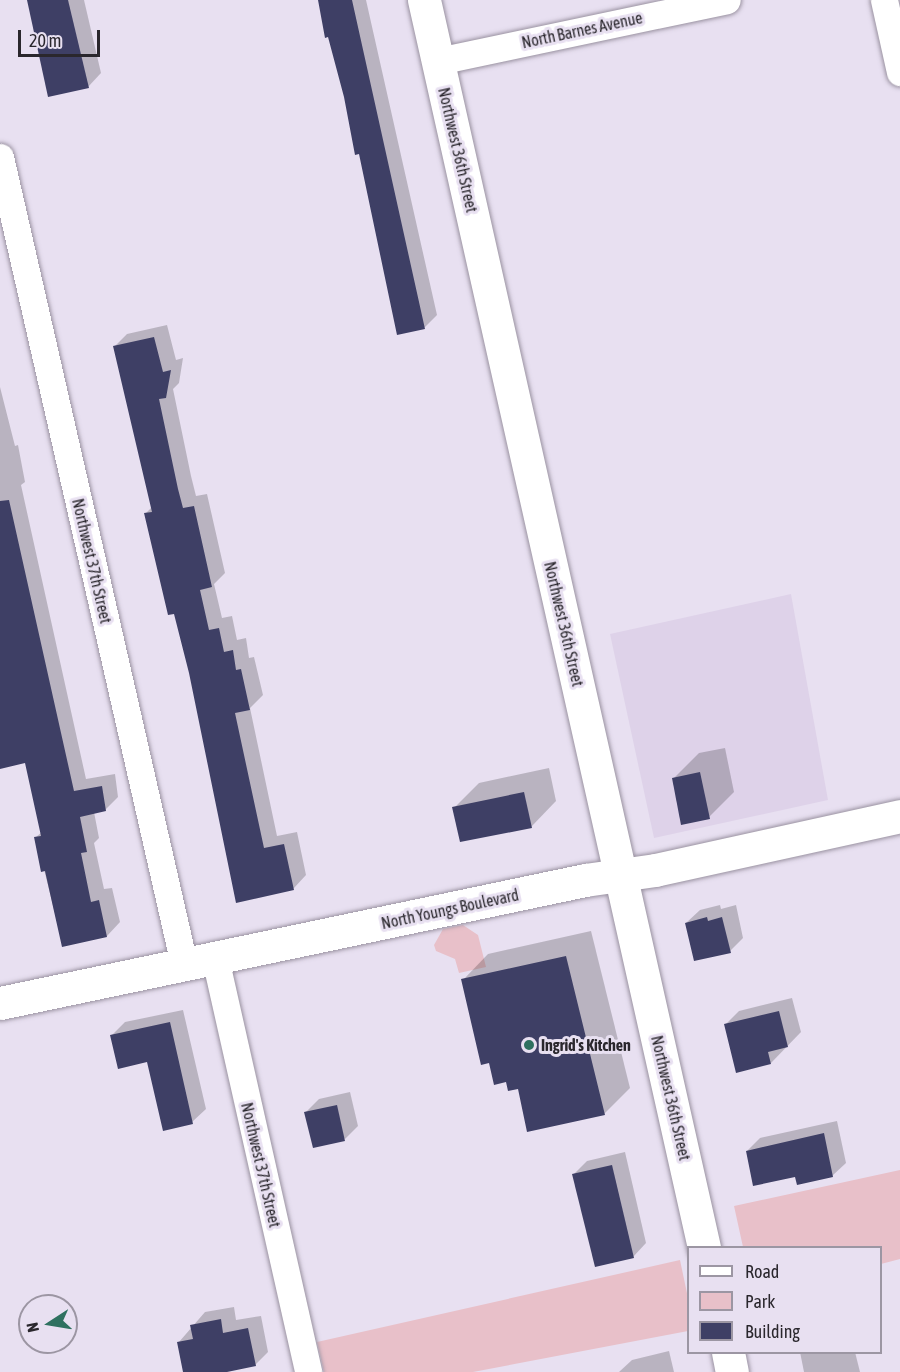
<!DOCTYPE html>
<style>
body{margin:0}
#map{position:relative;width:900px;height:1372px;overflow:hidden;background:#e8e0f1;font-family:"Asap Condensed",sans-serif}
div>[style]{position:absolute}
[style*='--x']{left:calc(var(--x)*1px);top:calc(var(--y)*1px);width:calc(var(--w)*1px);rotate:calc(var(--a)*1deg)}
.built>*{inset:0;background:#ded2e9}
.green>*{inset:0;background:#e8c0c9}
.shadow>*{inset:0;background:#0003}
.building>*{inset:0;background:#3e3f65}
.roads{filter:drop-shadow(0 0 2px #9a92a1) drop-shadow(0 0 2px #9a92a1)}
.street>*{height:27px;margin:-13.5px;padding:0 13.5px;transform-origin:13.5px;border-radius:13.5px;background:#fff}
.secondary>*{height:33px;margin:-16.5px;padding:0 16.5px;transform-origin:16.5px;border-radius:16.5px;background:#fff}
.dots>*{width:16px;height:16px;translate:-50% -50%;box-sizing:border-box;border:3px solid #e8e0f1;border-radius:50%}
span{translate:-50% -50%;white-space:nowrap;text-align:center;line-height:1.15;-webkit-text-stroke:6px #e8e0f1;paint-order:stroke}
.street-label{font-size:16px;color:#2a272d}
.poi-label{font-size:16px;color:#2a272d;font-weight:700}
.left{translate:0 -50%;text-align:left}
.legend{position:absolute;left:687px;top:1246px;width:195px;height:108px;box-sizing:border-box;background:#e8e0f1;border:2px solid #9c96a3;margin:0;padding:8px 10px;list-style:none;font-size:18px;color:#2a272d}
.legend li{display:flex;align-items:center;gap:12px;height:30px}
.legend b{width:30px;border:2px solid #9c96a3}
.north{position:absolute;left:18px;top:1294px;width:60px;height:60px;box-sizing:border-box;background:#e8e0f1;border:2px solid #9c96a3;border-radius:50%;rotate:258deg;font-size:16px;font-weight:700;line-height:24px;text-align:center;color:#2a272d}
.north::after{content:'';display:block;margin:auto;width:21px;height:27px;background:#2f7160;clip-path:polygon(50% 0,100% 100%,50% 72%,0 100%)}
.scale{position:absolute;left:18px;top:30px;width:82px;height:27px;box-sizing:border-box;border:3px solid #2a272d;border-top:0;padding-left:8px;font-size:18px;line-height:21px;white-space:nowrap;color:#2a272d;-webkit-text-stroke:4px #e8e0f1;paint-order:stroke}
</style>
<div id="map">
<div class="built">
<i style="clip-path:polygon(791px 594px,828px 800px,654px 838px,610px 634px)"></i>
</div>
<div class="green">
<i style="clip-path:polygon(463px 925px,478px 935px,486px 967px,459px 973px,455px 959px,436px 951px,434px 945px,443px 929px)"></i>
<i style="clip-path:polygon(900px 1170px,900px 1259px,881px 1264px,880px 1248px,743px 1247px,734px 1206px)"></i>
<i style="clip-path:polygon(680px 1260px,688px 1298px,688px 1331px,473px 1372px,324px 1372px,317px 1342px)"></i>
</div>
<div class="shadow">
<i style="clip-path:polygon(30px 0,84px 0,101px 73px,88px 87px)"></i>
<i style="clip-path:polygon(320px 0,366px 0,437px 315px,425px 327px,398px 333px,360px 152px)"></i>
<i style="clip-path:polygon(167px 325px,176px 360px,183px 358px,179px 383px,173px 389px,191px 476px,196px 496px,207px 494px,225px 573px,214px 584px,222px 618px,232px 616px,237px 640px,246px 638px,249px 658px,254px 657px,263px 695px,250px 708px,277px 836px,297px 832px,306px 875px,294px 888px,237px 901px,205px 735px,175px 612px,145px 514px,152px 507px,114px 347px,127px 334px)"></i>
<i style="clip-path:polygon(0 387px,15px 446px,18px 445px,25px 482px,21px 485px,86px 779px,115px 774px,118px 797px,105px 810px,94px 812px,99px 838px,94px 843px,104px 889px,112px 888px,120px 922px,107px 936px,63px 946px,36px 837px,42px 832px,13px 691px,0 694px)"></i>
<i style="clip-path:polygon(725px 748px,734px 792px,709px 817px,673px 779px,699px 753px)"></i>
<i style="clip-path:polygon(549px 768px,556px 801px,531px 827px,454px 808px,479px 783px)"></i>
<i style="clip-path:polygon(720px 905px,721px 909px,736px 905px,743px 938px,730px 951px,686px 923px,700px 910px)"></i>
<i style="clip-path:polygon(591px 931px,630px 1088px,604px 1114px,507px 1080px,490px 1061px,463px 980px,488px 954px)"></i>
<i style="clip-path:polygon(792px 998px,801px 1032px,771px 1063px,726px 1024px,739px 1011px)"></i>
<i style="clip-path:polygon(183px 1010px,206px 1109px,192px 1122px,148px 1061px,112px 1035px,125px 1022px)"></i>
<i style="clip-path:polygon(350px 1092px,358px 1126px,345px 1139px,306px 1112px,319px 1099px)"></i>
<i style="clip-path:polygon(837px 1121px,846px 1163px,832px 1176px,796px 1175px,747px 1151px,760px 1138px)"></i>
<i style="clip-path:polygon(625px 1152px,646px 1243px,633px 1257px,574px 1174px,587px 1161px)"></i>
<i style="clip-path:polygon(234px 1307px,236px 1320px,261px 1316px,268px 1352px,255px 1365px,219px 1372px,185px 1372px,179px 1342px,205px 1312px)"></i>
<i style="clip-path:polygon(669px 1351px,674px 1372px,619px 1372px,632px 1360px)"></i>
<i style="clip-path:polygon(800px 1352px,855px 1352px,860px 1372px,804px 1372px)"></i>
</div>
<div class="building">
<i style="clip-path:polygon(27px 0,68px 0,89px 88px,48px 97px)"></i>
<i style="clip-path:polygon(318px 0,352px 0,425px 329px,397px 335px,359px 154px,355px 155px,344px 97px,328px 37px,325px 38px)"></i>
<i style="clip-path:polygon(154px 337px,163px 372px,171px 370px,166px 398px,159px 399px,178px 489px,183px 508px,194px 506px,212px 587px,200px 590px,209px 630px,219px 628px,224px 652px,233px 650px,236px 670px,241px 669px,250px 710px,235px 713px,264px 848px,284px 844px,294px 890px,236px 903px,189px 673px,174px 614px,168px 615px,144px 513px,152px 512px,113px 346px)"></i>
<i style="clip-path:polygon(9px 500px,74px 791px,102px 786px,106px 811px,80px 817px,87px 852px,81px 853px,91px 902px,99px 900px,107px 937px,62px 947px,45px 871px,41px 872px,34px 837px,41px 836px,25px 763px,0 769px,0 501px)"></i>
<i style="clip-path:polygon(700px 772px,710px 819px,681px 825px,672px 778px)"></i>
<i style="clip-path:polygon(524px 792px,532px 828px,460px 842px,452px 807px)"></i>
<i style="clip-path:polygon(707px 917px,708px 921px,722px 917px,731px 953px,694px 961px,685px 923px)"></i>
<i style="clip-path:polygon(566px 956px,605px 1115px,527px 1132px,518px 1089px,508px 1091px,506px 1082px,494px 1085px,489px 1063px,481px 1065px,461px 979px)"></i>
<i style="clip-path:polygon(779px 1011px,788px 1047px,768px 1052px,771px 1064px,736px 1073px,724px 1024px)"></i>
<i style="clip-path:polygon(170px 1022px,193px 1124px,163px 1131px,147px 1062px,118px 1069px,110px 1035px)"></i>
<i style="clip-path:polygon(337px 1105px,345px 1141px,313px 1148px,304px 1112px)"></i>
<i style="clip-path:polygon(824px 1133px,833px 1177px,797px 1185px,795px 1177px,753px 1186px,746px 1151px)"></i>
<i style="clip-path:polygon(612px 1165px,634px 1258px,595px 1267px,572px 1174px)"></i>
<i style="clip-path:polygon(221px 1319px,223px 1333px,248px 1328px,256px 1366px,227px 1372px,183px 1372px,177px 1342px,193px 1339px,190px 1325px)"></i>
</div>
<div class="roads">
<div class="street">
<i style="--x:884;--y:0;--w:74;--a:77.5"></i>
<i style="--x:438;--y:61;--w:295;--a:-11.9"></i>
<i style="--x:0;--y:157;--w:828;--a:77.16"></i>
<i style="--x:215;--y:958;--w:424;--a:77.3"></i>
</div>
<div class="secondary">
<i style="--x:424;--y:0;--w:1279;--a:77.35"></i>
<i style="--x:0;--y:1003;--w:598;--a:-11.87"></i>
<i style="--x:585;--y:880;--w:71;--a:-8.1"></i>
<i style="--x:655;--y:870;--w:251;--a:-12.4"></i>
<i style="--x:728;--y:1352;--w:20;--a:79"></i>
</div>
</div>
<div class="dots">
<i style="left:529px;top:1045px;background:#2f7160"></i>
</div>
<div class="street-label">
<span style="left:582px;top:30px;rotate:-12deg">North Barnes Avenue</span>
<span style="left:458px;top:150px;rotate:77deg">Northwest 36th Street</span>
<span style="left:92px;top:561px;rotate:77deg">Northwest 37th Street</span>
<span style="left:564px;top:624px;rotate:77deg">Northwest 36th Street</span>
<span style="left:450px;top:909px;rotate:-12deg">North Youngs Boulevard</span>
<span style="left:671px;top:1098px;rotate:77deg">Northwest 36th Street</span>
<span style="left:261px;top:1165px;rotate:77deg">Northwest 37th Street</span>
</div>
<div class="poi-label">
<span class="left" style="left:541px;top:1045px">Ingrid's Kitchen</span>
</div>
<ul class="legend">
<li><b style="height:8px;background:#fff"></b>Road</li>
<li><b style="height:16px;background:#e8c0c9"></b>Park</li>
<li><b style="height:16px;background:#3e3f65"></b>Building</li>
</ul>
<div class="north">N</div>
<div class="scale">20 m</div>
</div>
